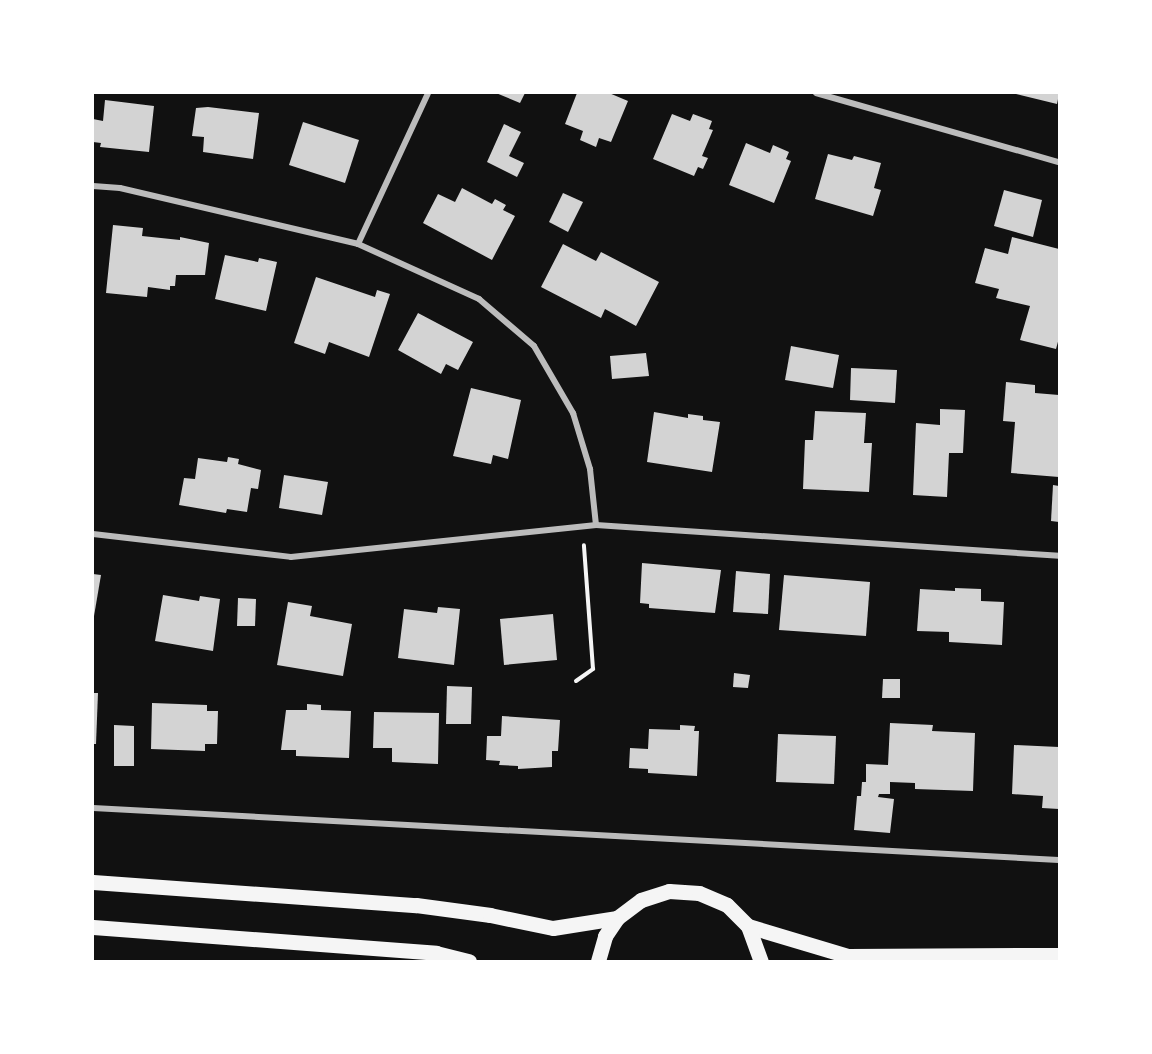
<!DOCTYPE html>
<style>
body{margin:0}
#map{position:relative;width:1152px;height:1054px;overflow:hidden;background:#111;font-family:"Open Sans",sans-serif}
div>[style]{position:absolute}
[style*='--x']{left:calc(var(--x)*1px);top:calc(var(--y)*1px);width:calc(var(--w)*1px);rotate:calc(var(--a)*1deg)}
.building>*{inset:0;background:#d3d3d3}
.path>*{height:4px;margin:-2px;padding:0 2px;transform-origin:2px;border-radius:2px;background:#f5f5f5}
.minor>*{height:6px;margin:-3px;padding:0 3px;transform-origin:3px;border-radius:3px;background:#bcbcbc}
.primary>*{height:15px;margin:-7.5px;padding:0 7.5px;transform-origin:7.5px;border-radius:7.5px;background:#f5f5f5}
span{translate:-50% -50%;white-space:nowrap;text-align:center;line-height:1.15;-webkit-text-stroke:6px #fff;paint-order:stroke}
.frame{position:absolute;inset:0;border:94px solid #fff;pointer-events:none}
</style>
<div id="map">
<div class="building">
<i style="clip-path:polygon(496px 93px,525px 93px,520px 103px)"></i>
<i style="clip-path:polygon(577px 93px,609px 93px,628px 101px,611px 142px,599px 138px,596px 147px,580px 140px,583px 131px,565px 124px)"></i>
<i style="clip-path:polygon(1012px 93px,1059px 93px,1059px 94px,1057px 104px)"></i>
<i style="clip-path:polygon(105px 100px,154px 106px,149px 152px,100px 147px,101px 143px,93px 142px,93px 119px,103px 121px)"></i>
<i style="clip-path:polygon(208px 107px,259px 113px,253px 159px,203px 152px,204px 137px,192px 136px,196px 108px)"></i>
<i style="clip-path:polygon(672px 114px,690px 121px,693px 114px,712px 121px,709px 129px,713px 130px,702px 156px,708px 158px,703px 169px,698px 167px,694px 176px,653px 159px)"></i>
<i style="clip-path:polygon(303px 122px,359px 140px,345px 183px,289px 165px)"></i>
<i style="clip-path:polygon(504px 124px,521px 132px,509px 156px,524px 163px,517px 177px,487px 162px)"></i>
<i style="clip-path:polygon(746px 143px,770px 153px,773px 145px,789px 152px,786px 159px,791px 161px,774px 203px,729px 185px)"></i>
<i style="clip-path:polygon(828px 154px,852px 160px,854px 156px,881px 163px,874px 188px,881px 190px,873px 216px,815px 199px)"></i>
<i style="clip-path:polygon(462px 188px,492px 204px,495px 199px,506px 205px,503px 210px,515px 216px,492px 260px,423px 223px,438px 194px,455px 202px)"></i>
<i style="clip-path:polygon(1004px 190px,1042px 200px,1033px 237px,994px 226px)"></i>
<i style="clip-path:polygon(563px 193px,583px 202px,568px 232px,549px 222px)"></i>
<i style="clip-path:polygon(113px 225px,143px 228px,142px 236px,180px 240px,180px 237px,209px 243px,205px 275px,176px 275px,175px 286px,170px 286px,170px 290px,148px 287px,147px 297px,106px 293px)"></i>
<i style="clip-path:polygon(1012px 237px,1059px 249px,1059px 338px,1056px 349px,1020px 340px,1030px 306px,996px 298px,999px 289px,975px 283px,985px 248px,1008px 254px)"></i>
<i style="clip-path:polygon(563px 244px,596px 261px,601px 252px,659px 282px,636px 326px,605px 309px,601px 318px,541px 287px)"></i>
<i style="clip-path:polygon(225px 255px,258px 262px,259px 258px,277px 262px,266px 311px,215px 299px)"></i>
<i style="clip-path:polygon(316px 277px,375px 297px,377px 290px,390px 294px,369px 357px,329px 342px,325px 354px,294px 343px)"></i>
<i style="clip-path:polygon(418px 313px,473px 342px,458px 370px,446px 364px,441px 374px,398px 350px)"></i>
<i style="clip-path:polygon(791px 346px,839px 355px,833px 388px,785px 380px)"></i>
<i style="clip-path:polygon(646px 353px,649px 376px,612px 379px,610px 356px)"></i>
<i style="clip-path:polygon(851px 368px,897px 370px,895px 403px,850px 400px)"></i>
<i style="clip-path:polygon(1006px 382px,1035px 385px,1035px 393px,1059px 395px,1059px 477px,1011px 473px,1015px 422px,1003px 421px)"></i>
<i style="clip-path:polygon(471px 388px,521px 400px,508px 459px,493px 455px,491px 464px,453px 456px)"></i>
<i style="clip-path:polygon(940px 409px,965px 410px,963px 453px,949px 453px,947px 497px,913px 495px,916px 423px,940px 425px)"></i>
<i style="clip-path:polygon(815px 411px,866px 413px,864px 443px,872px 443px,869px 492px,803px 489px,805px 440px,813px 440px)"></i>
<i style="clip-path:polygon(654px 412px,688px 418px,688px 414px,703px 416px,703px 420px,720px 422px,712px 472px,647px 462px)"></i>
<i style="clip-path:polygon(228px 457px,239px 459px,238px 464px,261px 470px,258px 489px,251px 488px,247px 512px,227px 509px,226px 513px,179px 505px,184px 478px,195px 479px,198px 458px,227px 462px)"></i>
<i style="clip-path:polygon(284px 475px,328px 482px,322px 515px,279px 508px)"></i>
<i style="clip-path:polygon(1053px 485px,1059px 486px,1059px 522px,1051px 521px)"></i>
<i style="clip-path:polygon(642px 563px,721px 570px,715px 613px,649px 608px,649px 604px,640px 603px)"></i>
<i style="clip-path:polygon(736px 571px,770px 574px,768px 614px,733px 612px)"></i>
<i style="clip-path:polygon(93px 574px,101px 575px,94px 616px,93px 616px)"></i>
<i style="clip-path:polygon(784px 575px,870px 582px,866px 636px,779px 630px)"></i>
<i style="clip-path:polygon(955px 588px,981px 589px,981px 601px,1004px 602px,1002px 645px,949px 642px,949px 632px,917px 631px,920px 589px,955px 591px)"></i>
<i style="clip-path:polygon(163px 595px,199px 601px,200px 596px,220px 599px,213px 651px,155px 641px)"></i>
<i style="clip-path:polygon(238px 598px,256px 599px,255px 626px,237px 626px)"></i>
<i style="clip-path:polygon(288px 602px,312px 606px,310px 616px,352px 624px,343px 676px,277px 665px)"></i>
<i style="clip-path:polygon(438px 607px,460px 609px,454px 665px,398px 658px,404px 609px,437px 613px)"></i>
<i style="clip-path:polygon(553px 614px,557px 660px,504px 665px,500px 619px)"></i>
<i style="clip-path:polygon(734px 673px,750px 675px,748px 688px,733px 687px)"></i>
<i style="clip-path:polygon(883px 679px,900px 679px,900px 698px,882px 698px)"></i>
<i style="clip-path:polygon(447px 686px,472px 687px,471px 724px,446px 724px)"></i>
<i style="clip-path:polygon(93px 693px,98px 693px,96px 744px,93px 744px)"></i>
<i style="clip-path:polygon(152px 703px,207px 705px,207px 711px,218px 711px,217px 744px,205px 744px,205px 751px,151px 749px)"></i>
<i style="clip-path:polygon(307px 704px,321px 705px,321px 710px,351px 711px,349px 758px,296px 756px,296px 750px,281px 750px,286px 710px,307px 710px)"></i>
<i style="clip-path:polygon(374px 712px,439px 713px,438px 764px,392px 762px,392px 748px,373px 748px)"></i>
<i style="clip-path:polygon(502px 716px,560px 720px,558px 751px,552px 751px,552px 767px,518px 769px,518px 766px,499px 765px,500px 761px,486px 760px,487px 736px,501px 736px)"></i>
<i style="clip-path:polygon(890px 723px,933px 725px,932px 731px,975px 733px,973px 791px,915px 789px,915px 783px,890px 782px,890px 794px,879px 794px,878px 797px,894px 799px,890px 833px,854px 830px,857px 796px,861px 796px,862px 782px,866px 782px,866px 764px,888px 765px)"></i>
<i style="clip-path:polygon(114px 725px,134px 726px,134px 766px,114px 766px)"></i>
<i style="clip-path:polygon(680px 725px,695px 726px,694px 731px,699px 731px,697px 776px,648px 773px,648px 769px,629px 768px,630px 748px,648px 749px,649px 729px,680px 730px)"></i>
<i style="clip-path:polygon(778px 734px,836px 736px,834px 784px,776px 782px)"></i>
<i style="clip-path:polygon(1014px 745px,1059px 747px,1059px 809px,1042px 808px,1043px 796px,1012px 794px)"></i>
</div>
<div class="path">
<i style="--x:576;--y:681;--w:21;--a:-35"></i>
<i style="--x:593;--y:669;--w:124;--a:-94.2"></i>
</div>
<div class="minor">
<i style="--x:816;--y:93;--w:253;--a:15.9"></i>
<i style="--x:93;--y:186;--w:27;--a:4"></i>
<i style="--x:120;--y:188;--w:244;--a:13.2"></i>
<i style="--x:358;--y:244;--w:133;--a:24.4"></i>
<i style="--x:479;--y:299;--w:72;--a:40.5"></i>
<i style="--x:534;--y:346;--w:78;--a:59.8"></i>
<i style="--x:573;--y:413;--w:59;--a:73.1"></i>
<i style="--x:590;--y:469;--w:56;--a:83.9"></i>
<i style="--x:358;--y:244;--w:166;--a:-65.1"></i>
<i style="--x:93;--y:534;--w:199;--a:6.6"></i>
<i style="--x:291;--y:557;--w:307;--a:-6"></i>
<i style="--x:596;--y:525;--w:464;--a:3.8"></i>
<i style="--x:93;--y:808;--w:967;--a:3.08"></i>
</div>
<div class="primary">
<i style="--x:93;--y:882;--w:324;--a:4.1"></i>
<i style="--x:416;--y:905;--w:75;--a:7.7"></i>
<i style="--x:490;--y:915;--w:64;--a:11.7"></i>
<i style="--x:553;--y:928;--w:65;--a:-8.9"></i>
<i style="--x:748;--y:926;--w:104;--a:16.7"></i>
<i style="--x:848;--y:956;--w:211;--a:-0.3"></i>
<i style="--x:93;--y:927;--w:344;--a:4.3"></i>
<i style="--x:436;--y:953;--w:34;--a:14"></i>
<i style="--x:598;--y:961;--w:26;--a:-74"></i>
<i style="--x:605;--y:936;--w:22;--a:-56"></i>
<i style="--x:617;--y:918;--w:30;--a:-37"></i>
<i style="--x:641;--y:900;--w:29;--a:-18"></i>
<i style="--x:669;--y:891;--w:30;--a:4"></i>
<i style="--x:699;--y:893;--w:30;--a:23"></i>
<i style="--x:727;--y:905;--w:30;--a:45"></i>
<i style="--x:748;--y:926;--w:37;--a:70"></i>
</div>
<div class="frame"></div>
</div>
